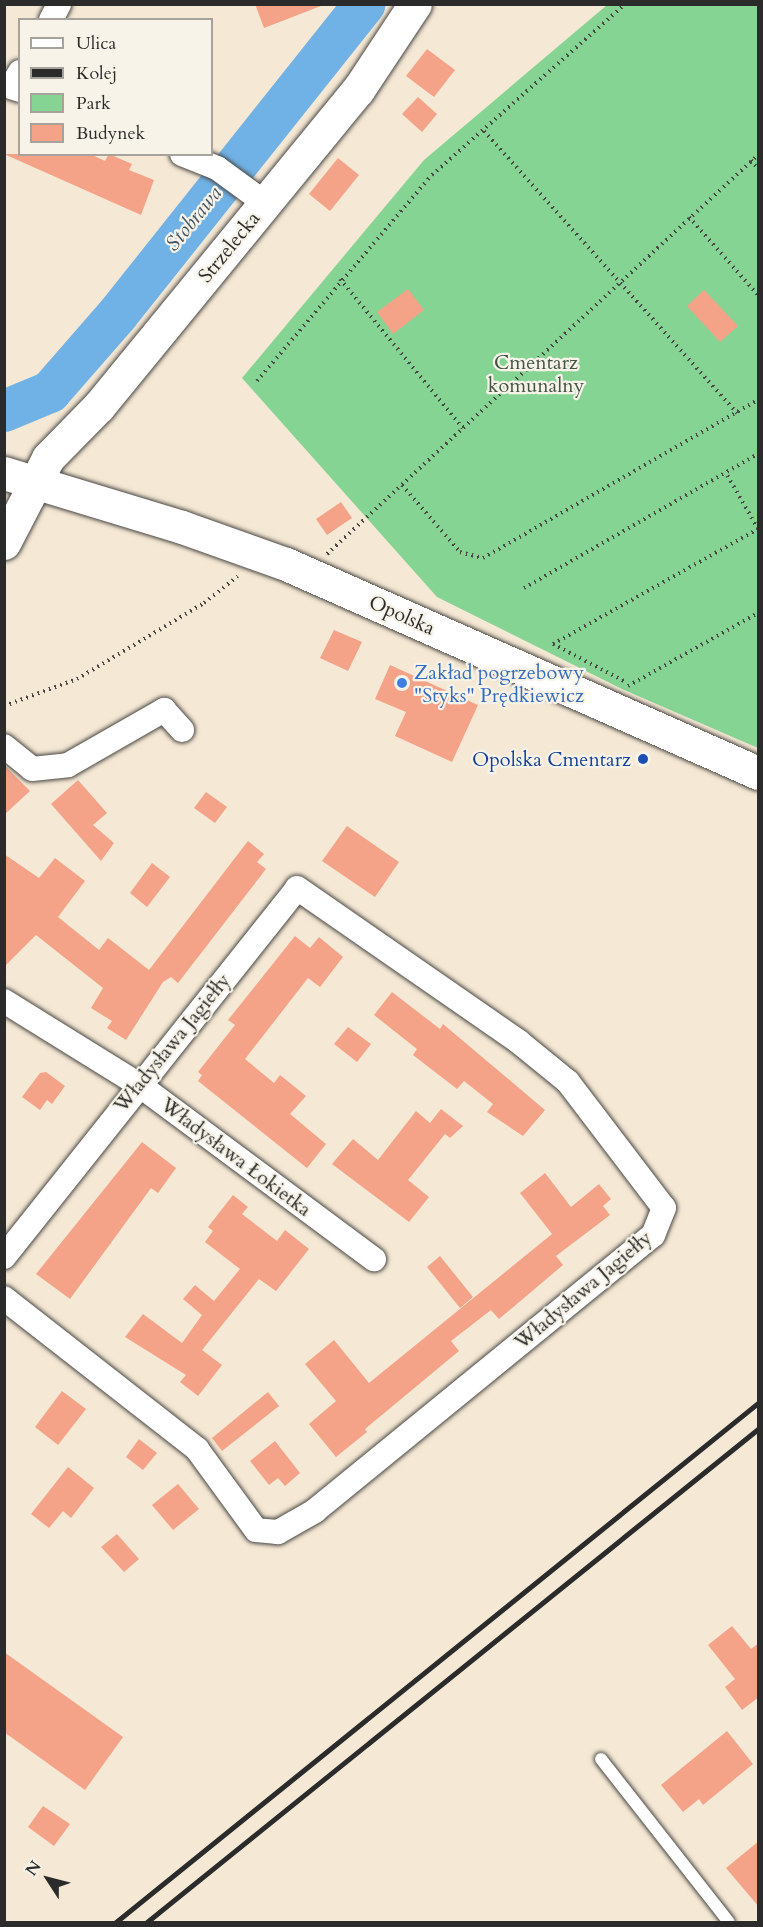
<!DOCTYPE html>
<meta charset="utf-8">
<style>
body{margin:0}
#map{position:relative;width:763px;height:1927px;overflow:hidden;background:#f5e8d4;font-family:Cardo,serif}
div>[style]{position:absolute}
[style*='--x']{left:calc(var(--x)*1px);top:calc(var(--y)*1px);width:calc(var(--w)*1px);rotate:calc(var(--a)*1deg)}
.green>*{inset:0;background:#85d494}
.river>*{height:42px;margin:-21px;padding:0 21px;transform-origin:21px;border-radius:21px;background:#70b2e5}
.building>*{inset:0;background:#f4a389}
.path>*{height:4px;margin-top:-2px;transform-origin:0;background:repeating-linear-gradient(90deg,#494744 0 1.5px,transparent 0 6px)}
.roads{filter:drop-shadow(0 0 2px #494744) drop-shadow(0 0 2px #494744)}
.lane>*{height:12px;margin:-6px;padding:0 6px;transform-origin:6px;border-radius:6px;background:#fff}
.street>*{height:24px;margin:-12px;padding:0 12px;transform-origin:12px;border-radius:12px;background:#fff}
.secondary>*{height:33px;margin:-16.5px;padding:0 16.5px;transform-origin:16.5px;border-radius:16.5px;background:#fff}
.rail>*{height:4.5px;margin:-2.25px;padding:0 2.25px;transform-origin:2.25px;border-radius:2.25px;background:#2b2b2b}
.dots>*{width:16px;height:16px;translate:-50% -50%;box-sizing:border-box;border:3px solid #f7f3e8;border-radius:50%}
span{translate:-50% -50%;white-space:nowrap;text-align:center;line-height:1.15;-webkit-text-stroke:4.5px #f7f3e8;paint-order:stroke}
.street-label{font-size:20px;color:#2b2b2b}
.park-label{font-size:20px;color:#425545}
.shop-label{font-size:20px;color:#366cbe}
.left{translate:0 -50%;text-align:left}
.transit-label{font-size:20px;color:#164399}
.right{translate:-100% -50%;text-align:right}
.water-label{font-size:21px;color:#405463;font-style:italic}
.frame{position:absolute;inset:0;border:6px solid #2b2b2b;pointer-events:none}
.legend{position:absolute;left:18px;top:18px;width:195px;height:138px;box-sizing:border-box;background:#f7f3e8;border:2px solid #a5a39c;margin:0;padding:8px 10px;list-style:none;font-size:18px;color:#2b2b2b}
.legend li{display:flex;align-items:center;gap:12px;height:30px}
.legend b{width:30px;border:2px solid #a5a39c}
.north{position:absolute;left:18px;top:1849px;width:60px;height:60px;-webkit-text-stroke:4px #f7f3e8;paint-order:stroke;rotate:306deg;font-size:16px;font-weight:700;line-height:24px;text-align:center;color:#2b2b2b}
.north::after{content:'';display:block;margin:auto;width:21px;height:27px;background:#2b2b2b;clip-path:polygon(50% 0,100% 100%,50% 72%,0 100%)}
</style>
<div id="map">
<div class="green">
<i style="clip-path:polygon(607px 5px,758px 5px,758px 748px,622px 689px,437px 597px,242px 378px,424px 160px)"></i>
</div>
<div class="river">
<i style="--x:4;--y:411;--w:50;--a:-22.4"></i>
<i style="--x:50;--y:392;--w:103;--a:-48.9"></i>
<i style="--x:118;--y:314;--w:396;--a:-51.5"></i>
</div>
<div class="building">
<i style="clip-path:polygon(255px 4px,321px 4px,321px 6px,264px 28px)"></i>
<i style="clip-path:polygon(427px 49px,455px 70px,434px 97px,406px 76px)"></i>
<i style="clip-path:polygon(418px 97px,437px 114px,422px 132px,402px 114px)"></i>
<i style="clip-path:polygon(4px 154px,90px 154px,105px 161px,109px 154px,132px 164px,129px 170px,154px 180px,141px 215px)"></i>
<i style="clip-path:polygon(338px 158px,359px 175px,330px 211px,309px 194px)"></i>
<i style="clip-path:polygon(408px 289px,424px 310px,393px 334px,377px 312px)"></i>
<i style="clip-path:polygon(704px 290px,738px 326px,720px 342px,687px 306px)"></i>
<i style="clip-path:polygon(341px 502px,352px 518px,327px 535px,316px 519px)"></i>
<i style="clip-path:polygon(334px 630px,362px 642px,348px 671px,320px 658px)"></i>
<i style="clip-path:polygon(390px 665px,478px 705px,452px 762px,395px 736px,406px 712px,375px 699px)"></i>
<i style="clip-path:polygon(4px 765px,30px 791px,4px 815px)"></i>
<i style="clip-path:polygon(78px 780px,107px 813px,93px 825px,114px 843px,101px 861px,51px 804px)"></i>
<i style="clip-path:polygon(206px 792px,227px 807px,215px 823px,194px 808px)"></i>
<i style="clip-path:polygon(347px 826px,399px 862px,375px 897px,322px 861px)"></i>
<i style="clip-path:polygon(248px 841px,264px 854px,257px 862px,266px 869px,178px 983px,171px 977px,163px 982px,126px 1040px,107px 1028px,112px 1021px,91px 1008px,103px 988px,36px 935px,4px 967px,4px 854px,39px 878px,55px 858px,85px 881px,58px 917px,99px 950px,108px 938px,149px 970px)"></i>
<i style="clip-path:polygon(152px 863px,170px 877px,147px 907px,130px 893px)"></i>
<i style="clip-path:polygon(295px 936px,310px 948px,319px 937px,343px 957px,320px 987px,308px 978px,245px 1059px,274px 1083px,280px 1075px,306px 1096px,290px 1114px,326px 1144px,307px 1168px,198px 1081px,202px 1075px,198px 1072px,235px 1025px,228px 1020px)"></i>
<i style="clip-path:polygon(392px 992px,440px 1029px,443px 1024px,545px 1110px,523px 1136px,487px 1112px,493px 1104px,464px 1081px,457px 1089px,413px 1055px,417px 1049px,374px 1015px)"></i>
<i style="clip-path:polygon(348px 1027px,371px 1044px,357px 1062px,334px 1044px)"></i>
<i style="clip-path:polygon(46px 1072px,65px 1086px,52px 1104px,47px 1100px,40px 1110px,22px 1097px,40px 1073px)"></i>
<i style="clip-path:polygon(441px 1109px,463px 1126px,450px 1138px,445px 1134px,408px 1180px,429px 1197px,409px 1222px,332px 1164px,353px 1139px,378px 1160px,416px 1111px,430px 1123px)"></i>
<i style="clip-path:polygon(142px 1142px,176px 1168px,158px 1193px,151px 1188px,70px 1299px,36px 1274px)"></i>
<i style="clip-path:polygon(545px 1173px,571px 1207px,599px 1184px,611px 1199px,603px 1206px,610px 1215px,556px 1256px,563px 1265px,499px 1319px,491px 1310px,451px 1341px,459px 1351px,365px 1429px,367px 1432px,336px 1457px,309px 1424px,336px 1401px,305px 1364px,334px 1340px,369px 1383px,552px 1234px,520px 1193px)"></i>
<i style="clip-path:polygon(233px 1195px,248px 1207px,242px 1214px,277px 1241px,285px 1230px,309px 1249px,276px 1291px,259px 1279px,202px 1350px,222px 1365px,198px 1396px,180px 1382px,186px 1375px,125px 1337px,143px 1314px,182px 1343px,202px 1315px,183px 1299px,195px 1285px,214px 1301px,240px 1269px,205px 1242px,213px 1231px,208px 1227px)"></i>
<i style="clip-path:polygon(440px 1256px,473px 1297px,460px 1308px,427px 1267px)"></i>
<i style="clip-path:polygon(62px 1391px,86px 1409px,58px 1445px,35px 1427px)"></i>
<i style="clip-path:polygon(268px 1392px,279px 1406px,222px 1451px,212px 1438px)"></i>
<i style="clip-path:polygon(139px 1439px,157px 1453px,143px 1470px,126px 1457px)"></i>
<i style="clip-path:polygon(275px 1441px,300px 1473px,285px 1486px,278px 1478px,269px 1485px,250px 1461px)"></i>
<i style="clip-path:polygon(68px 1467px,94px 1488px,71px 1518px,63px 1511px,49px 1528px,31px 1514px)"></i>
<i style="clip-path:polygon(178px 1484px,199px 1509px,173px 1530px,152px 1505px)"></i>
<i style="clip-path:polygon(117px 1534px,139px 1559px,124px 1572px,101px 1547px)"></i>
<i style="clip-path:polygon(732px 1626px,751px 1649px,759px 1643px,759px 1697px,742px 1710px,725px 1687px,735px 1679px,708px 1645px)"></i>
<i style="clip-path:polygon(4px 1652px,123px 1737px,85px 1790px,4px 1732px)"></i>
<i style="clip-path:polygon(727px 1731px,753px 1764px,703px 1805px,699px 1799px,683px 1812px,661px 1785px)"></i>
<i style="clip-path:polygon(43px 1806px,70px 1824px,54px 1846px,28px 1827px)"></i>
<i style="clip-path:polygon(759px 1841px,759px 1907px,726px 1868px)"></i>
</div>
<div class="path">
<i style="--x:484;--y:131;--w:379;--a:48.1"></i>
<i style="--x:751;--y:160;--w:11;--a:52"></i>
<i style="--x:689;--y:217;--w:104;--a:48.5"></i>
<i style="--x:340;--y:279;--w:193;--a:50.5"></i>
<i style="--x:257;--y:381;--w:270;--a:-49.7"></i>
<i style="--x:432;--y:175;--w:258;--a:-41.5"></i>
<i style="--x:402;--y:485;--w:89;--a:49.1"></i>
<i style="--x:460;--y:552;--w:24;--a:15"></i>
<i style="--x:483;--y:558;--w:317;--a:-29.9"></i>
<i style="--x:327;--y:554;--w:587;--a:-42.79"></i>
<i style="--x:524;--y:588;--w:270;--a:-29.8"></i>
<i style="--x:553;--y:644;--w:235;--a:-29.3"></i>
<i style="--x:758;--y:529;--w:64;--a:-119.7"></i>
<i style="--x:553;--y:644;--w:80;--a:27.5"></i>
<i style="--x:628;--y:686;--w:149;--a:-29.3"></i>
<i style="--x:4;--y:706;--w:78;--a:-20.3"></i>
<i style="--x:77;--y:679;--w:148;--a:-30.9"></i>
<i style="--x:204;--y:603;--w:43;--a:-38.5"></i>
</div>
<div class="roads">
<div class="lane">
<i style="--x:601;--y:1759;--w:207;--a:51.9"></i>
</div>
<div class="street">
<i style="--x:51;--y:20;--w:18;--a:-63"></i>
<i style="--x:20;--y:72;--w:17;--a:121"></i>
<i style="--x:11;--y:87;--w:9;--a:18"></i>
<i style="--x:182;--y:154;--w:38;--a:22"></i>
<i style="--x:217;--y:168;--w:59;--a:36.1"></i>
<i style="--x:4;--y:746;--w:36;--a:39"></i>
<i style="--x:32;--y:769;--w:36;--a:-6"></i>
<i style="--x:68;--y:765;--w:111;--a:-29.8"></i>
<i style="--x:164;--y:710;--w:27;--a:48"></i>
<i style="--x:4;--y:1001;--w:158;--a:31.8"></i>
<i style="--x:138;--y:1084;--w:294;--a:36.6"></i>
<i style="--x:4;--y:1257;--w:471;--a:-51.5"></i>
<i style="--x:297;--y:888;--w:270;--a:34.7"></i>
<i style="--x:519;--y:1042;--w:63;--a:39.2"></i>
<i style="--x:568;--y:1082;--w:158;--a:52.7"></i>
<i style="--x:664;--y:1208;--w:29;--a:112"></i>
<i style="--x:653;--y:1235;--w:436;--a:140.8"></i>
<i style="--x:315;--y:1511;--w:43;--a:150.4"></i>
<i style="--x:278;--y:1532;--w:22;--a:-175"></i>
<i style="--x:256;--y:1530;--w:100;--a:-126.1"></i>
<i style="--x:197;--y:1449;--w:245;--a:-142"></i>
</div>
<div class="secondary">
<i style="--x:4;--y:473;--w:186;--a:16.9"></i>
<i style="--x:182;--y:527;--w:110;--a:19.6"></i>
<i style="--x:286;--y:564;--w:516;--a:23.88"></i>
<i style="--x:4;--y:543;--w:96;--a:-62.6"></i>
<i style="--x:48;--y:458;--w:73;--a:-45.6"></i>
<i style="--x:99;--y:406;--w:409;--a:-50.7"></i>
<i style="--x:358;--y:90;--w:103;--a:-56.5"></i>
</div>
</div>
<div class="rail">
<i style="--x:116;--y:1922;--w:826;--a:-38.95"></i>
<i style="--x:147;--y:1922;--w:785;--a:-38.9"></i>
</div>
<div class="dots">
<i style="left:402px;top:683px;background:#3f7fe0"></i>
<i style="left:643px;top:759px;background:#1a4fb4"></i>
</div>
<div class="street-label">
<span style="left:229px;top:247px;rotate:-51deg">Strzelecka</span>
<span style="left:402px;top:615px;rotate:24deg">Opolska</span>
<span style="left:172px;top:1043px;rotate:-51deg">Władysława Jagiełły</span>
<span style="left:236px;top:1157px;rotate:37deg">Władysława Łokietka</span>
<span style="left:583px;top:1290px;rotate:-40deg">Władysława Jagiełły</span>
</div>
<div class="park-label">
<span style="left:536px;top:374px">Cmentarz<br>komunalny</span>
</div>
<div class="shop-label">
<span class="left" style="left:414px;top:684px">Zakład pogrzebowy<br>"Styks" Prędkiewicz</span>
</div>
<div class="transit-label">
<span class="right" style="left:631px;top:759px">Opolska Cmentarz</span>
</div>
<div class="water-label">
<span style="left:194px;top:219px;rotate:-51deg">Stobrawa</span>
</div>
<div class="frame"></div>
<ul class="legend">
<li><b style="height:8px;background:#fff"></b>Ulica</li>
<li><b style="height:8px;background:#2b2b2b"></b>Kolej</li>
<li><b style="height:16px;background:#85d494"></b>Park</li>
<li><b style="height:16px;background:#f4a389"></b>Budynek</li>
</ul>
<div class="north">N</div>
</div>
